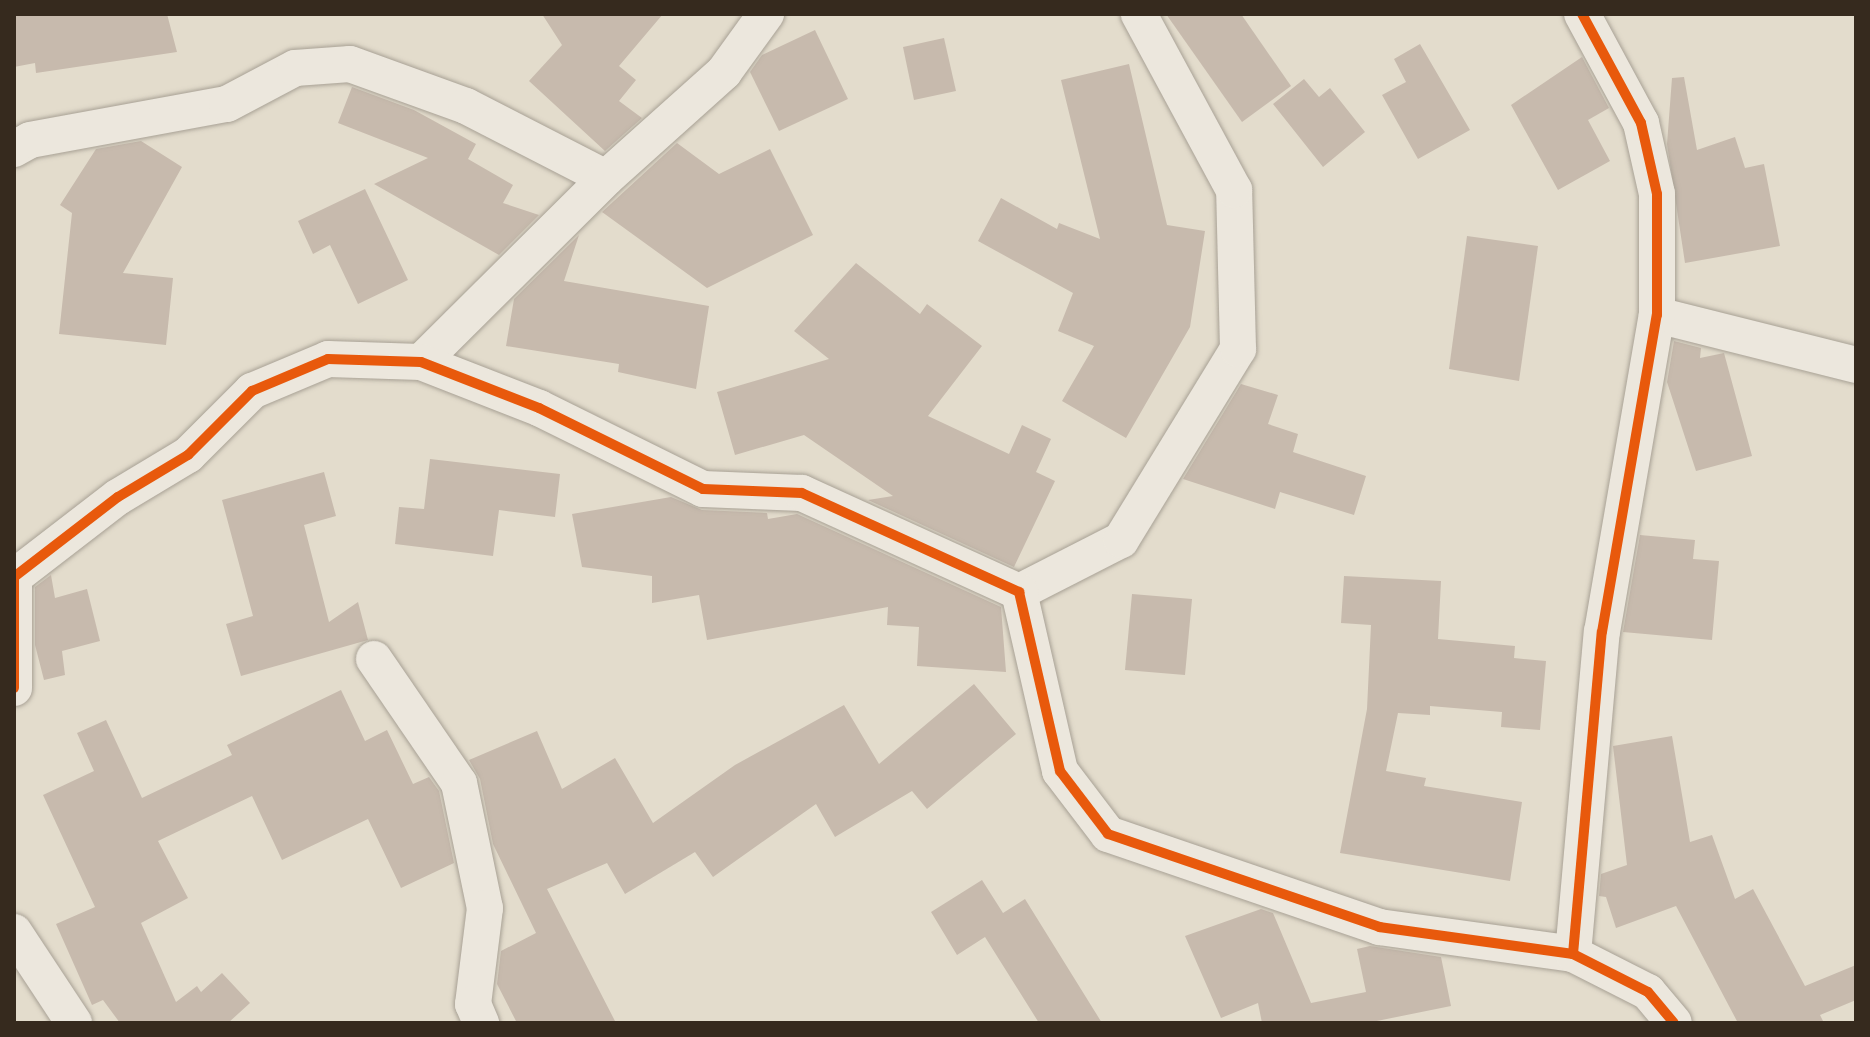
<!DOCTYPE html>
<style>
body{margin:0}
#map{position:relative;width:1870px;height:1037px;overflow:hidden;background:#e3dccc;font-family:Merriweather,serif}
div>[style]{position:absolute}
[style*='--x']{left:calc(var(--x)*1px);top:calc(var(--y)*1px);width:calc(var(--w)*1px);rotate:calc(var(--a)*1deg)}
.building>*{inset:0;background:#c7baad}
.roads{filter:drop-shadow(0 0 2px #a8a195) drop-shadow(0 0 2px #a8a195)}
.street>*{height:36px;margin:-18px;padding:0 18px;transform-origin:18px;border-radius:18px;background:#ece7dd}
.cycleway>*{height:10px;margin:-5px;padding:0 5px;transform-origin:5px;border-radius:5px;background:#e8590c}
span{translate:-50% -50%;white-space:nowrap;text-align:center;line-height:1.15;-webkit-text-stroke:7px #f4ebd1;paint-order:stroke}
.frame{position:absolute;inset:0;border:16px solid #362a1e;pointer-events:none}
</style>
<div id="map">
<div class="building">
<i style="clip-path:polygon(14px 14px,167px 14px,177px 52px,36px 73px,35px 63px,14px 67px)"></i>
<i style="clip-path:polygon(542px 14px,663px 14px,619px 66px,636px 80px,619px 101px,642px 118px,605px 151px,529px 81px,562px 45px)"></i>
<i style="clip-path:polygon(1166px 14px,1241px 14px,1291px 86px,1242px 122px)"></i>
<i style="clip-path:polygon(815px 30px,848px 99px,779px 131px,750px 72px,762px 55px)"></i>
<i style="clip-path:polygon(944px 38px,956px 91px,914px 100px,903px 47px)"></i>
<i style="clip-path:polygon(1420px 44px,1470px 130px,1418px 159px,1382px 95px,1406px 82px,1394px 59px)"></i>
<i style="clip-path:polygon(1582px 57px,1609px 108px,1588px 120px,1610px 161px,1558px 190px,1511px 105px)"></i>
<i style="clip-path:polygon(1129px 64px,1167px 225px,1205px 231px,1190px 327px,1126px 438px,1062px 401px,1094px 346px,1058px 331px,1073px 293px,978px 241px,1001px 198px,1057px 229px,1059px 223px,1100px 239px,1061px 80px)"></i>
<i style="clip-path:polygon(1684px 77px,1697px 150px,1735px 137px,1745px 168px,1764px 164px,1780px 246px,1685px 263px,1667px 144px,1672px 78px)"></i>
<i style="clip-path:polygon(1304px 79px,1319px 97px,1330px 88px,1365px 132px,1323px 167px,1273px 104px)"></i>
<i style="clip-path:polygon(352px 87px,414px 110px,476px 144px,468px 159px,513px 185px,503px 203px,539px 215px,499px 255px,374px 184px,428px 158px,338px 123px)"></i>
<i style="clip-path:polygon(141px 141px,182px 167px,123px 273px,173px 278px,166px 345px,59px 334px,72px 213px,60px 205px,96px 149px)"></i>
<i style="clip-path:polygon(677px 143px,719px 174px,770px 149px,813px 235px,707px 288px,602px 212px)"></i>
<i style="clip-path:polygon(365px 189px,408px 280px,358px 304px,330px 245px,313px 254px,298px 221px)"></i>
<i style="clip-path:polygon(579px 235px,564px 281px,709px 306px,696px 389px,618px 372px,619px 364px,506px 346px,514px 299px)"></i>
<i style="clip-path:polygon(1467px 236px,1538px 246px,1519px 381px,1449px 369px)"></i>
<i style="clip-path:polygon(856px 263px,920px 314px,927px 304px,982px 346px,928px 416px,1009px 454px,1022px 425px,1051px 439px,1036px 472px,1055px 481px,1014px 567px,868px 500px,893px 496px,804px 435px,735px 455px,717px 392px,829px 359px,794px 331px)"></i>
<i style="clip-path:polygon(1674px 341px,1701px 348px,1700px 358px,1724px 353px,1752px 456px,1696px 471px,1667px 382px)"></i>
<i style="clip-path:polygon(1241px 384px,1278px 395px,1268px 424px,1298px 434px,1293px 452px,1366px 476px,1354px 515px,1280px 492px,1275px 509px,1183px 479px)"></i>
<i style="clip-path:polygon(430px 459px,560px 474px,555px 517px,499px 510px,493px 556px,395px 544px,399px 507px,424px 509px)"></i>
<i style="clip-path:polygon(324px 472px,336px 516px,304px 525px,329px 622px,358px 602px,368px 640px,241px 676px,226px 624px,253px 616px,222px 500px)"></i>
<i style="clip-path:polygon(671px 497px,702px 510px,767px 513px,768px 519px,797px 514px,1001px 607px,1006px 672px,917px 666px,919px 627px,887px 625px,888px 607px,707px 640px,699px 595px,652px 603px,652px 576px,582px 567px,572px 514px)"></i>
<i style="clip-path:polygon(1640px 535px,1695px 540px,1693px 559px,1719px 561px,1712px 640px,1623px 632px)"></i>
<i style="clip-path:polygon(51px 575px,55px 598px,87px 589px,100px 641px,62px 651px,65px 675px,44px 680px,35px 645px,35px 587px)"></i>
<i style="clip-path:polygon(1344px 576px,1441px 581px,1438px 639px,1515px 646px,1514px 658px,1546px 661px,1540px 730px,1501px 727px,1502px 712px,1430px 706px,1430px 715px,1398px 713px,1386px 771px,1426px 778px,1424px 786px,1522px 802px,1510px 881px,1340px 853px,1367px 709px,1371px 625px,1341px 623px)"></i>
<i style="clip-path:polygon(1132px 594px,1192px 599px,1185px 675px,1125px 670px)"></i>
<i style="clip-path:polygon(974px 684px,1016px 734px,927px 809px,912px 791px,835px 837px,816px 804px,713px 877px,695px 852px,625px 894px,607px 863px,547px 889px,616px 1023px,517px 1023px,497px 984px,501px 951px,536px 933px,493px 844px,480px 779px,469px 760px,537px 731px,562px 789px,615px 758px,653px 823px,735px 765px,844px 705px,879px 764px)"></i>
<i style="clip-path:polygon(341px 690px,365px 741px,387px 730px,413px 784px,429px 777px,439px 791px,454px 863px,401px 888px,368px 819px,282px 860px,252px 796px,158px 841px,188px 898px,141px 923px,176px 1002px,197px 986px,201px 992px,222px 973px,250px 1003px,228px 1023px,120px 1023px,103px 1000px,92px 1005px,56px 924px,95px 907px,43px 795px,94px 771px,77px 733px,106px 720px,142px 798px,232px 755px,227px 745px)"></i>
<i style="clip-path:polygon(1672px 736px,1690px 842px,1712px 835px,1735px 899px,1753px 889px,1805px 986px,1856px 965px,1856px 1000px,1820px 1015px,1824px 1023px,1738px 1023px,1676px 906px,1616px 928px,1606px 897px,1599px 896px,1601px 874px,1627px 865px,1613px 746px)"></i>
<i style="clip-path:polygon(982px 880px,1003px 913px,1025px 899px,1102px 1023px,1039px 1023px,985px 937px,957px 955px,931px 912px)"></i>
<i style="clip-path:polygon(1261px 909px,1273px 913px,1311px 1003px,1366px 992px,1357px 949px,1370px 946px,1441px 957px,1451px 1006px,1367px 1023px,1262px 1023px,1258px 1003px,1221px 1018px,1185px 936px)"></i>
</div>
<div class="roads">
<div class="street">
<i style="--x:14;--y:149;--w:18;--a:-29"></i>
<i style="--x:30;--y:140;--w:200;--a:-10.4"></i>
<i style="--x:227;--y:104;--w:77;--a:-27.9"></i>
<i style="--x:295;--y:68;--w:55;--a:-4.2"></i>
<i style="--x:350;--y:64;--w:123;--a:19.9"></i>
<i style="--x:466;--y:106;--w:157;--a:27.2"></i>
<i style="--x:1657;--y:315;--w:205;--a:14.1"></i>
<i style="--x:421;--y:362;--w:261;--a:-44.8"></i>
<i style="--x:606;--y:178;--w:159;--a:-41.9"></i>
<i style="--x:724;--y:72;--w:72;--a:-54.1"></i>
<i style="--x:1019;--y:592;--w:114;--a:-27"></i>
<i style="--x:1121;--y:540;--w:224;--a:-58.5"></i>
<i style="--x:1238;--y:349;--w:159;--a:-91.4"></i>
<i style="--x:1234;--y:190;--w:200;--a:-118.4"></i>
<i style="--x:374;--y:659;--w:150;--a:55.6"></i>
<i style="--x:459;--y:783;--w:128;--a:78.3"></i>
<i style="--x:485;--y:908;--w:97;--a:97.1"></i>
<i style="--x:473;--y:1004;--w:21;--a:67"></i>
<i style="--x:14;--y:688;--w:111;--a:-90"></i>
<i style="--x:14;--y:577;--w:131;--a:-37.6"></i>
<i style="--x:118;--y:497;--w:82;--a:-31"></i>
<i style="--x:188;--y:455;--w:91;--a:-45"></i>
<i style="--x:252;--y:391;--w:82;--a:-22.8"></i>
<i style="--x:328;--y:359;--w:93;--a:1.8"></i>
<i style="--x:421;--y:362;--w:127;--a:21.3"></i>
<i style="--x:539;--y:408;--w:183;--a:26.3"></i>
<i style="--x:703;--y:489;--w:99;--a:2.3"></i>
<i style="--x:802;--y:493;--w:239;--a:24.5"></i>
<i style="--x:1019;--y:592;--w:184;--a:77.1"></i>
<i style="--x:1060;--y:771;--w:79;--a:52.7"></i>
<i style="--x:1108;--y:834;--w:287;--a:18.9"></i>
<i style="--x:1379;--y:927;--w:196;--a:7.9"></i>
<i style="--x:1573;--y:954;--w:84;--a:26.9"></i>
<i style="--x:1648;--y:992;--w:40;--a:50"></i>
<i style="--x:14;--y:932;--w:109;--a:56.6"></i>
<i style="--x:1573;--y:954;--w:323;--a:-84.9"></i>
<i style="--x:1602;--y:632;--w:322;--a:-80.2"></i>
<i style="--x:1657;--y:315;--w:121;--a:-90"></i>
<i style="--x:1657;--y:194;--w:73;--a:-102.7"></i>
<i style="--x:1641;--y:123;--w:124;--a:-118.4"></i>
</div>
</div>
<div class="cycleway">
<i style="--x:14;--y:688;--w:111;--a:-90"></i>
<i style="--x:14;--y:577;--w:131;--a:-37.6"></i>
<i style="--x:118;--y:497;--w:82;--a:-31"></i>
<i style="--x:188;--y:455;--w:91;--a:-45"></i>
<i style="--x:252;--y:391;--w:82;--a:-22.8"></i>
<i style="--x:328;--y:359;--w:93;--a:1.8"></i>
<i style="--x:421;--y:362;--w:127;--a:21.3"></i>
<i style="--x:539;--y:408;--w:183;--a:26.3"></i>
<i style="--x:703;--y:489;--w:99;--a:2.3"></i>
<i style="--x:802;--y:493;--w:239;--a:24.5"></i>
<i style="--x:1019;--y:592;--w:184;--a:77.1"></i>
<i style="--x:1060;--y:771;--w:79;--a:52.7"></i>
<i style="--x:1108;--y:834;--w:287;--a:18.9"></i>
<i style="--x:1379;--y:927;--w:196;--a:7.9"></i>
<i style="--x:1573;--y:954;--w:84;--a:26.9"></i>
<i style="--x:1648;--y:992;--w:40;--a:50"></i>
<i style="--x:1573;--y:954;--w:323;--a:-84.9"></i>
<i style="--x:1602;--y:632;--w:322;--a:-80.2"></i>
<i style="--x:1657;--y:315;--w:121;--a:-90"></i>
<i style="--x:1657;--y:194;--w:73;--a:-102.7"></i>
<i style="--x:1641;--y:123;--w:124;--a:-118.4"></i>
</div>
<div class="frame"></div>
</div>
